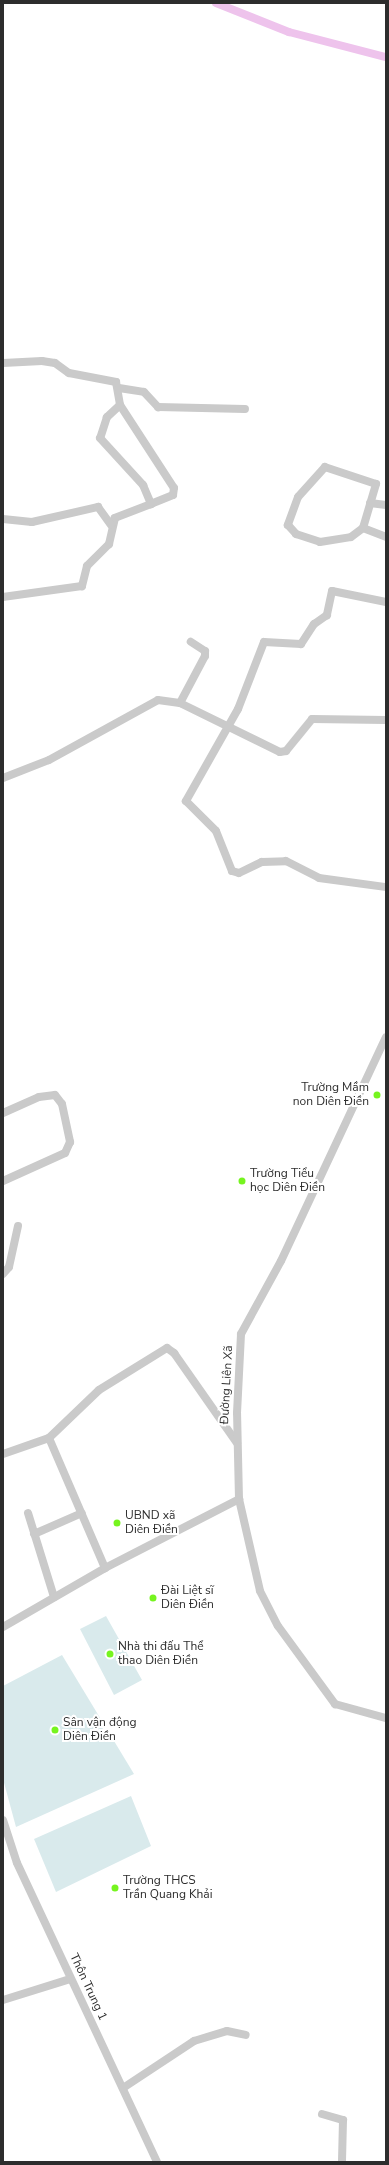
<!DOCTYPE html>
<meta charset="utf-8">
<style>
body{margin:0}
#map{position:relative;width:389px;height:2165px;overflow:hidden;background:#fff;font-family:"Nunito Sans",sans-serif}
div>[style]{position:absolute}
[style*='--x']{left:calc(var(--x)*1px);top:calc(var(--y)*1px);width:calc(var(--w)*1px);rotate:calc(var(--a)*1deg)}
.green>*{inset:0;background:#d9eaec}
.canal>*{height:8px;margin:-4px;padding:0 4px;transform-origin:4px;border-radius:4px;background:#eec3ec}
.minor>*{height:8px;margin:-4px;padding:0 4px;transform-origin:4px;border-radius:4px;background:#cacaca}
.dots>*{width:11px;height:11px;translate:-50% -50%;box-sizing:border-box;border:2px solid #fff;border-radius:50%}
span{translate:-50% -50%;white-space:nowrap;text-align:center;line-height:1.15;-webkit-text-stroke:4px #fff;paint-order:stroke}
.poi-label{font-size:12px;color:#2d2d2d}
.right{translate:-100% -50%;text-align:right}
.left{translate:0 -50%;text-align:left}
.street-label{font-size:12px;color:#2d2d2d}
.frame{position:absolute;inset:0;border:4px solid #2d2d2d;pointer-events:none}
</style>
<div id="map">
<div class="green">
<i style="clip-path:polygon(106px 1616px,142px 1680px,114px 1695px,80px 1629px)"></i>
<i style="clip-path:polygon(62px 1655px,134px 1774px,16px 1827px,3px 1779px,3px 1686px)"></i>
<i style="clip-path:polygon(131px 1796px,151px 1846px,56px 1892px,34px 1839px)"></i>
</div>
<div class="canal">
<i style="--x:216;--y:3;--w:79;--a:21.7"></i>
<i style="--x:289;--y:32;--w:100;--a:14.5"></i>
</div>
<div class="minor">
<i style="--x:3;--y:363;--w:39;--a:-3"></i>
<i style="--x:42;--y:361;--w:13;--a:9"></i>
<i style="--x:55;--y:363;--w:17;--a:36"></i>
<i style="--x:69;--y:373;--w:48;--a:10.8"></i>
<i style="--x:116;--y:382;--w:23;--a:80"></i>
<i style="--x:120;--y:405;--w:18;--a:137"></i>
<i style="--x:107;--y:417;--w:22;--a:108"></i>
<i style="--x:100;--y:438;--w:64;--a:47.5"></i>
<i style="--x:143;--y:485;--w:21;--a:67"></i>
<i style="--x:151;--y:504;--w:39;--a:159"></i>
<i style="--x:115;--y:518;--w:27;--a:103"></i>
<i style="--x:109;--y:544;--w:31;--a:135"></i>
<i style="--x:87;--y:566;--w:21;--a:104"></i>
<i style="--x:82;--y:586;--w:80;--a:172.1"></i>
<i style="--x:119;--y:388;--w:25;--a:9"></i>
<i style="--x:144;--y:392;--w:21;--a:47"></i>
<i style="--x:158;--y:407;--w:87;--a:1.3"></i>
<i style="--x:120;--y:405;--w:99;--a:57"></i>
<i style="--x:174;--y:488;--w:7;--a:98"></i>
<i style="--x:173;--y:495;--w:24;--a:158"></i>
<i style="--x:370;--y:503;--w:16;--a:7"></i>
<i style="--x:3;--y:519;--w:29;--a:6"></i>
<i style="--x:32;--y:522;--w:68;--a:-12.8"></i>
<i style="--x:98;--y:507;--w:22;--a:54"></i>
<i style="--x:363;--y:528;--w:46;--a:-73.5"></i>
<i style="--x:376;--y:484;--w:54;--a:-161.6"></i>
<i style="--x:325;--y:467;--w:40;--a:132"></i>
<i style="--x:298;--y:497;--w:30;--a:110"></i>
<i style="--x:288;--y:525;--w:12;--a:48"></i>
<i style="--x:296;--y:534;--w:25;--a:18"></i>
<i style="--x:320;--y:542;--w:31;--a:-9"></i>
<i style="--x:351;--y:537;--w:15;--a:-37"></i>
<i style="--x:363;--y:528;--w:25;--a:21"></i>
<i style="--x:386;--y:602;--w:55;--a:-168.5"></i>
<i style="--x:332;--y:591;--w:25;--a:102"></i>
<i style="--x:327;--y:615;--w:16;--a:145"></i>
<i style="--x:314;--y:624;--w:24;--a:123"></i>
<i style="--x:301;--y:644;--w:37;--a:-177"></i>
<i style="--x:264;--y:642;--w:72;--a:111.2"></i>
<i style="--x:238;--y:709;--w:106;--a:119.5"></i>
<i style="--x:186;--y:801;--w:42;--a:45"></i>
<i style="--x:216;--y:831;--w:43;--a:68.2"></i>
<i style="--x:232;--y:871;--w:7;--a:16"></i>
<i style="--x:239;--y:873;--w:25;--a:-26"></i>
<i style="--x:262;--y:862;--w:24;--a:-2"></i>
<i style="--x:286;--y:861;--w:37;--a:27"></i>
<i style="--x:319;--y:878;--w:68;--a:7.7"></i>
<i style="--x:180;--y:703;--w:53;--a:-62"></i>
<i style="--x:205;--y:656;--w:5;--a:-90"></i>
<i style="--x:205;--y:651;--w:17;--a:-147"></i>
<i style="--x:3;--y:778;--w:49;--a:-21.4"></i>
<i style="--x:49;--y:760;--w:124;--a:-28.8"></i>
<i style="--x:158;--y:700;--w:22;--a:8"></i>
<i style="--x:180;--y:703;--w:111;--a:26.1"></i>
<i style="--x:280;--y:752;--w:6;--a:-9"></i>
<i style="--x:286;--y:751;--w:41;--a:-50.9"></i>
<i style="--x:312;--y:719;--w:74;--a:0.8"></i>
<i style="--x:3;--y:1113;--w:39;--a:-24"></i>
<i style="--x:39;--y:1097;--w:16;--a:-7"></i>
<i style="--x:55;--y:1095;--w:11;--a:52"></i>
<i style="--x:62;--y:1104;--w:39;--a:78"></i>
<i style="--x:70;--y:1142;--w:12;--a:114"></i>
<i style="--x:65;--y:1153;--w:68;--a:155.7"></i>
<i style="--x:3;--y:1274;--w:9;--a:-49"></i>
<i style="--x:9;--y:1267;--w:42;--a:-77.6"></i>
<i style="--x:49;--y:1438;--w:142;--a:66.7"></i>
<i style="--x:3;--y:1454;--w:49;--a:-19.2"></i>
<i style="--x:49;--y:1438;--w:69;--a:-43.8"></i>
<i style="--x:99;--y:1390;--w:80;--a:-31.7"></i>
<i style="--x:167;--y:1348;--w:9;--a:36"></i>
<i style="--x:174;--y:1353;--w:110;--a:55"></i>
<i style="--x:239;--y:1499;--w:94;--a:77.1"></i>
<i style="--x:260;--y:1591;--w:39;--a:63"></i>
<i style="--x:278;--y:1626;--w:97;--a:53.8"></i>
<i style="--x:335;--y:1704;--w:53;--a:15.4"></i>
<i style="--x:28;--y:1513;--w:88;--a:72.8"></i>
<i style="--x:34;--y:1534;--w:52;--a:-23.6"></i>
<i style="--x:3;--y:1627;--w:118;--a:-30"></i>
<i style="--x:105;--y:1568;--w:151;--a:-27.2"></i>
<i style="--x:239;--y:1499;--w:86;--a:-91.3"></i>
<i style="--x:237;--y:1413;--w:79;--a:-87.1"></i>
<i style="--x:241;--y:1334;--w:83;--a:-61.3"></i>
<i style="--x:281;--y:1261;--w:247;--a:-64.9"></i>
<i style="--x:3;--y:1820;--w:45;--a:72"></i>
<i style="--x:17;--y:1863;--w:330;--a:64.9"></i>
<i style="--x:3;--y:2000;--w:70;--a:-17.4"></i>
<i style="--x:123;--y:2088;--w:85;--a:-33.5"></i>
<i style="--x:194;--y:2041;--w:34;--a:-17"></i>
<i style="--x:227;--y:2031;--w:19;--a:12"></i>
<i style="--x:322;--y:2114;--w:22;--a:16"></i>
<i style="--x:343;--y:2120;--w:42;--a:91.4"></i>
</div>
<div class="dots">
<i style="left:377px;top:1095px;background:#76f41f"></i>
<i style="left:242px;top:1181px;background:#76f41f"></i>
<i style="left:117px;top:1523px;background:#76f41f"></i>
<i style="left:153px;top:1598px;background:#76f41f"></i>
<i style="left:110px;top:1654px;background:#76f41f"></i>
<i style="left:55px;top:1730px;background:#76f41f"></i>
<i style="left:115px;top:1888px;background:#76f41f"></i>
</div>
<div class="poi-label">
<span class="right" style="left:369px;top:1095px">Trường Mầm<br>non Diên Điền</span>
<span class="left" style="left:250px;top:1181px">Trường Tiểu<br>học Diên Điền</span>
<span class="left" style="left:125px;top:1523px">UBND xã<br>Diên Điền</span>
<span class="left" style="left:161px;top:1598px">Đài Liệt sĩ<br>Diên Điền</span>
<span class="left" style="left:118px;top:1654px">Nhà thi đấu Thể<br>thao Diên Điền</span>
<span class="left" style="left:63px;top:1730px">Sân vận động<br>Diên Điền</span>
<span class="left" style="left:123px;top:1888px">Trường THCS<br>Trần Quang Khải</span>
</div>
<div class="street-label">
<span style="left:227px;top:1385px;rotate:-87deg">Đường Liên Xã</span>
<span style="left:88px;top:1987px;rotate:65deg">Thôn Trung 1</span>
</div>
<div class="frame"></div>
</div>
